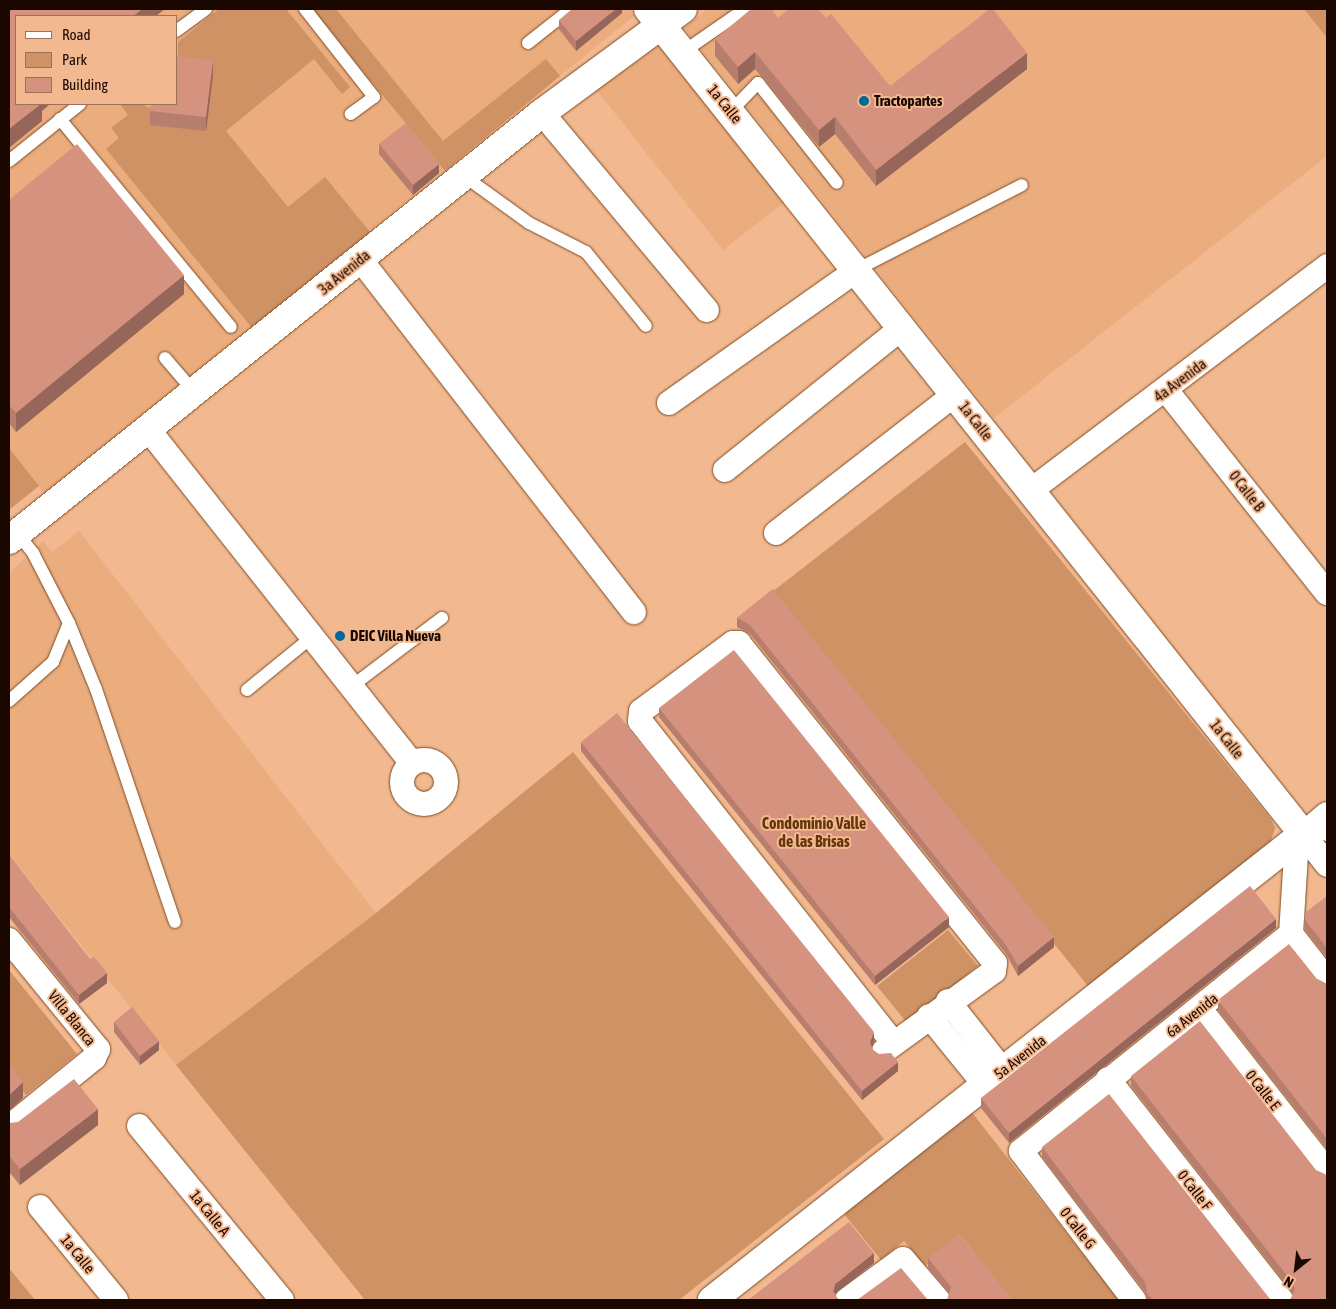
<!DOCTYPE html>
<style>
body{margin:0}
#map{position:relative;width:1336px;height:1309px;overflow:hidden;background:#f2b88f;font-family:"Asap Condensed",sans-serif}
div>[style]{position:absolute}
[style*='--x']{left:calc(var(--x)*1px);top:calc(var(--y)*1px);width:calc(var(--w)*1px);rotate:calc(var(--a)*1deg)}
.built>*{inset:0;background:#ebac7e}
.green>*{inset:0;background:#ce9265}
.roads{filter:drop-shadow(0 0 1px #7f4d25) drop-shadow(0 0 1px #7f4d25)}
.lane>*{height:12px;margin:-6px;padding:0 6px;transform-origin:6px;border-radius:6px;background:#fff}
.street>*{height:24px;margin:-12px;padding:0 12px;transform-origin:12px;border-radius:12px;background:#fff}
.street>.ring{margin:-12px;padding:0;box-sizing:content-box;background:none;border:24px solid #fff;border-radius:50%}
.secondary>*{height:28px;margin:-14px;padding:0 14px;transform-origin:14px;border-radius:14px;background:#fff}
.wall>*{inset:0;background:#b77e6d}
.shaded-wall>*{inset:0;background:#956659}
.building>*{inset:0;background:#d5927f}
.dots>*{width:14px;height:14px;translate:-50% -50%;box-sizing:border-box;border:2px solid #f2b88f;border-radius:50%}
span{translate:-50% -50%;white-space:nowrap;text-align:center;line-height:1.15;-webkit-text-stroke:4px #f2b88f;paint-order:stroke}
.poi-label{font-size:15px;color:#1a0700;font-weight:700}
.left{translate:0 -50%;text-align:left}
.street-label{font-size:15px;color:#1a0700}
.neighbourhood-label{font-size:16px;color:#65350a;font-weight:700}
.frame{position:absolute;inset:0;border:10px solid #1a0700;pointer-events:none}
.legend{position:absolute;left:15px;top:15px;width:162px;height:90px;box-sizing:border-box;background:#f2b88f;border:1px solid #9c7156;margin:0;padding:6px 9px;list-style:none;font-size:15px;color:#1a0700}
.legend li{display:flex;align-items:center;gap:10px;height:25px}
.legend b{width:25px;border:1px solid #9c7156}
.north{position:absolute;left:1271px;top:1244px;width:50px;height:50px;-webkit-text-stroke:4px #f2b88f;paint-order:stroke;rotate:209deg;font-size:14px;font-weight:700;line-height:20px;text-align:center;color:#1a0700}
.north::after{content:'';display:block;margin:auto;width:18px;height:22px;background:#1a0700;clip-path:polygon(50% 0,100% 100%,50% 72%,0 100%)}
</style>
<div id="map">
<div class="built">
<i style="clip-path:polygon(evenodd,9px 9px,629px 9px,634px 16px,45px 494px,9px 448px,9px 9px,16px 16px,176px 16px,176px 104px,16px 104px,16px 16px)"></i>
<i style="clip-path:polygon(708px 9px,1304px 9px,1327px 38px,1327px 156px,994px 418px,684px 28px)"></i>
<i style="clip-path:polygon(648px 46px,666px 50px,786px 201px,723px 250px,595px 88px)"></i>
<i style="clip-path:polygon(79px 531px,376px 913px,176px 1065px,9px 854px,9px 573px,43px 541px,52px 552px)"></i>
</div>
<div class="green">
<i style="clip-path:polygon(219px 9px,286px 9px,350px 87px,342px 94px,314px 59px,226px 131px,288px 207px,325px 177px,370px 232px,252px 328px,106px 149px,119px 138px,111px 128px,128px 115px,120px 104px,141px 104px,206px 131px,178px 71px,178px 42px)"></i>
<i style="clip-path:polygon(312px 9px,336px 9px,443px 141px,546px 59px,560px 76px,445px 171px)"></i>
<i style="clip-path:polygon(1304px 9px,1327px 9px,1327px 38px)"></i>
<i style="clip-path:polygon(965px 442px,1271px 819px,1275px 828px,1270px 844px,1088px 986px,772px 592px)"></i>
<i style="clip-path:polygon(9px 448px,39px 486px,9px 510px)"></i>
<i style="clip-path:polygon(573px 752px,884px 1139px,679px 1300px,365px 1300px,176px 1065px,376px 913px)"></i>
<i style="clip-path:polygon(948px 930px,978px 966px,907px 1023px,877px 986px)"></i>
<i style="clip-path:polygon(9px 970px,77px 1054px,26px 1095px,9px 1074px)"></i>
<i style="clip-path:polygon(970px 1110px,1119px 1300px,1012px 1300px,961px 1236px,925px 1266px,904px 1241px,881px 1260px,844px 1214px)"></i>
<i style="clip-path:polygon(9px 1268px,35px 1300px,9px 1300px)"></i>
</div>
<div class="roads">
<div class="lane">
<i style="--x:305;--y:9;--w:112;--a:51.9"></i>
<i style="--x:374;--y:97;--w:29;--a:144"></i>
<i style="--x:176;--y:31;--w:37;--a:-36"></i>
<i style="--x:528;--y:43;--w:55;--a:-38.3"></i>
<i style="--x:683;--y:52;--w:75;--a:-34.7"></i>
<i style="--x:731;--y:111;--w:39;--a:-46"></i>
<i style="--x:758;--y:83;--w:127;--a:51.7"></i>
<i style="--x:60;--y:119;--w:269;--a:50.6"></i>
<i style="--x:9;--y:161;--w:91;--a:-38.8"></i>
<i style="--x:464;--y:176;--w:80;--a:35.9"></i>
<i style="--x:529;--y:223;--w:64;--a:27"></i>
<i style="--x:586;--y:252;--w:95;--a:51"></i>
<i style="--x:858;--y:269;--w:184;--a:-27.1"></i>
<i style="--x:165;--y:358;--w:46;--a:49.4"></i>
<i style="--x:17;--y:533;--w:26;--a:51"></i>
<i style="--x:33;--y:553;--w:79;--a:62.8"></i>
<i style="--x:69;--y:623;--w:71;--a:67.8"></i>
<i style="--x:96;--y:689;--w:246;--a:71.3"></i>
<i style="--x:352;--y:686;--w:113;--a:-37.1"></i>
<i style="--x:247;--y:690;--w:84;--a:-39.2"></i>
<i style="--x:9;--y:701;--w:59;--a:-41.6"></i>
<i style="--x:53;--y:662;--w:42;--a:-67.7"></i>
<i style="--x:1311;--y:827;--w:18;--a:27"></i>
</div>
<div class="street">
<i style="--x:542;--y:113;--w:257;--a:50.1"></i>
<i style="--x:360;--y:259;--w:447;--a:52.2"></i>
<i style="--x:1166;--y:390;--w:259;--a:51.6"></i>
<i style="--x:669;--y:403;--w:232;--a:-35.3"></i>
<i style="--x:148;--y:429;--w:426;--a:51.7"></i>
<i style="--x:725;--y:470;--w:228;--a:-38.8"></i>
<i style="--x:1030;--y:491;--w:373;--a:-37.1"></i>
<i style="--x:776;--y:533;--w:227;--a:-37.8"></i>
<i class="ring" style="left:402px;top:760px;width:20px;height:20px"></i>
<i style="--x:1327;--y:814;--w:31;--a:140"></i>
<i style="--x:1303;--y:834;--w:39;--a:52"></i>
<i style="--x:1291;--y:934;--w:58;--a:52"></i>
<i style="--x:9;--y:940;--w:141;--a:50.8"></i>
<i style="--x:98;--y:1049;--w:10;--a:114"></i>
<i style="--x:94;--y:1058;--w:109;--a:140.9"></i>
<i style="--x:948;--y:1001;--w:89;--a:51.8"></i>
<i style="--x:1200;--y:1009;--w:206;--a:51.9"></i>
<i style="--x:929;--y:1016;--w:89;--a:50.9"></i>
<i style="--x:884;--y:1051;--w:136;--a:-36"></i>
<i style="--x:994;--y:971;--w:8;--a:-83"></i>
<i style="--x:995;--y:963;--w:410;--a:-128.7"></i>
<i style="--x:739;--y:643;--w:6;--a:180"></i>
<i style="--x:733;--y:643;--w:114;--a:143.5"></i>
<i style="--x:641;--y:711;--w:10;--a:96"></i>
<i style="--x:640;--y:721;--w:410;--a:51.8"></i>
<i style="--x:1108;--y:1079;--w:281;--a:51.9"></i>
<i style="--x:139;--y:1126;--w:225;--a:50.6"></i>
<i style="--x:40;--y:1207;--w:120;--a:50.7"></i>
<i style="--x:847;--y:1300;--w:69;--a:-36.2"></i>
<i style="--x:903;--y:1259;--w:54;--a:49.5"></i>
<i style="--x:1134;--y:1300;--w:187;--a:-127.2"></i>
<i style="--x:1021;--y:1151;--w:346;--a:-38.8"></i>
<i style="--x:1291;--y:934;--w:95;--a:-86.4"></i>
</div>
<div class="secondary">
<i style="--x:648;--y:9;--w:1053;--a:51.55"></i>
<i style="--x:1303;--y:834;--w:753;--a:141.74"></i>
<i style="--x:9;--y:540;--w:683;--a:-38.7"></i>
<i style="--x:542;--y:113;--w:175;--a:-36.4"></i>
</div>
</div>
<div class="wall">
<i style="clip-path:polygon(622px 9px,622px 13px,576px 51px,559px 29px,559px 20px)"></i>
<i style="clip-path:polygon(778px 18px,826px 18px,890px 86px,1027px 69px,876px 186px,835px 134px,819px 147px,755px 69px,738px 84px,715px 56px,715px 39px)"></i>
<i style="clip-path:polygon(213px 75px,206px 131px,150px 125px,150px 111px)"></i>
<i style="clip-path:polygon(379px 144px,439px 173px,413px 195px,379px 154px)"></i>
<i style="clip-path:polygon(9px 200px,184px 294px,16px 432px,9px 423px)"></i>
<i style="clip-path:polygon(773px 589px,1054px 947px,1018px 976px,1006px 954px,750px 634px,737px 627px,737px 618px)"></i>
<i style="clip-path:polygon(659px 708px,949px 927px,875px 985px,659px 717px)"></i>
<i style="clip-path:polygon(581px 742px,874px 1042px,872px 1047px,873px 1050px,898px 1071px,862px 1100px,581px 751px)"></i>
<i style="clip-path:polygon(9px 855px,107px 983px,79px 1004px,9px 917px)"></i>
<i style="clip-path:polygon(1327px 896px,1327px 958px,1305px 930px,1305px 920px)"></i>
<i style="clip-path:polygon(1276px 928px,1009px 1143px,981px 1108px,981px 1098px)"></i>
<i style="clip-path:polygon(1317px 979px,1327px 984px,1327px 1149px,1218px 1010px,1218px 1000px)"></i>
<i style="clip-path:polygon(114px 1022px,159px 1050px,140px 1065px,114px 1032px)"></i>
<i style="clip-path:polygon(1131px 1076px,1316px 1170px,1327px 1300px,1293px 1294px,1292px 1292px,1131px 1086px)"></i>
<i style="clip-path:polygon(9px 1123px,98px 1125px,20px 1185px,9px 1172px)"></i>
<i style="clip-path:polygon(1042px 1147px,1270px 1299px,1273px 1300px,1147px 1300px,1145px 1292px,1042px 1157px)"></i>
<i style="clip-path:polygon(928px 1258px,1013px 1300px,949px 1294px,928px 1268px)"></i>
</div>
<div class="shaded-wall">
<i style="clip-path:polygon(142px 9px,165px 9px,156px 16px,133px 16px)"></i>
<i style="clip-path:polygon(616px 9px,622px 9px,622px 13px,576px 51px,576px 41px)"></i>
<i style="clip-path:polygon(755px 52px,755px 69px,738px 84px,738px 67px)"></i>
<i style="clip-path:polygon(1027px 53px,1027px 69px,876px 186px,876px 170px)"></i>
<i style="clip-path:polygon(213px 60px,213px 75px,206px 131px,206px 117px)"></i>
<i style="clip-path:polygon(37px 104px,50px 104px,42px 111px,42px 121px,9px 148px,9px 129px)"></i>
<i style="clip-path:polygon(835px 117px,835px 134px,819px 147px,819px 130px)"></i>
<i style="clip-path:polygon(439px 164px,439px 173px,413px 195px,413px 185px)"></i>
<i style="clip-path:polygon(184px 275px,184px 294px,16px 432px,16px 413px)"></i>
<i style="clip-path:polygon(949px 917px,949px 927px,875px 985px,875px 976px)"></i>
<i style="clip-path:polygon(1276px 919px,1276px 928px,1009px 1143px,1009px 1133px)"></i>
<i style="clip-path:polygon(1054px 937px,1054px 947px,1018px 976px,1018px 966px)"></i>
<i style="clip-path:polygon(107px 973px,107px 983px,79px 1004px,79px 995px)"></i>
<i style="clip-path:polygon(874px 1032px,874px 1042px,870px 1052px,870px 1042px)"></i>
<i style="clip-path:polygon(159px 1041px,159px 1050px,140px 1065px,140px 1056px)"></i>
<i style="clip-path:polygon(898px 1062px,898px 1071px,862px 1100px,862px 1091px)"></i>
<i style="clip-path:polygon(23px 1082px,23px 1098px,9px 1111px,9px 1095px)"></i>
<i style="clip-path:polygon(98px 1109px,98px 1125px,20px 1185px,20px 1169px)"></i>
<i style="clip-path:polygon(874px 1253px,874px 1263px,835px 1294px,833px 1292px,835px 1284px)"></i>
</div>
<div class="building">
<i style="clip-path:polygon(9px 9px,142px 9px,133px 16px,16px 16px,16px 104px,41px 104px,9px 129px)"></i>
<i style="clip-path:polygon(572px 9px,616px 9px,576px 41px,559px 20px)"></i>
<i style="clip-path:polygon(751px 9px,771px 9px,778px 18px,789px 9px,818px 9px,826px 18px,831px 14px,890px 86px,990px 9px,993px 9px,1027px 53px,876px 170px,835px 117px,819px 130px,755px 52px,738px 67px,715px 39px)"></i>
<i style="clip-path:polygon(176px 56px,213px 60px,206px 117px,150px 111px,151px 104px,176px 104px)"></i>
<i style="clip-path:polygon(406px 123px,439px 164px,413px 185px,379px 144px)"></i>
<i style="clip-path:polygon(77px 144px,184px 275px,16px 413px,9px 405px,9px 200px)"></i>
<i style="clip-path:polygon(773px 589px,1054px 937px,1018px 966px,1006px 945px,750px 625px,737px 618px)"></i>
<i style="clip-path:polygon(734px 650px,949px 917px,875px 976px,659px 708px)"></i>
<i style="clip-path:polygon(617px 713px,874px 1032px,870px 1042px,873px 1050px,879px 1054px,891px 1053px,898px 1062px,862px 1091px,581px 742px)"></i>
<i style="clip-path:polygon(9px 855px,90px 959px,94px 957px,107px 973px,79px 995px,9px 907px)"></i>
<i style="clip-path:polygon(1250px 886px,1276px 919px,1009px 1133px,981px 1098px)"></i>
<i style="clip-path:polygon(1327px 896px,1327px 948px,1305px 920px,1306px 912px)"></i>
<i style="clip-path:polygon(1289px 944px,1317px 979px,1327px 984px,1327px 1139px,1218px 1000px)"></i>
<i style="clip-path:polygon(132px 1007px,159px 1041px,140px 1056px,114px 1022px)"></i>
<i style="clip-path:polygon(1200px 1021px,1316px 1170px,1327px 1175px,1327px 1300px,1290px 1300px,1295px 1289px,1292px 1282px,1131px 1076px)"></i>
<i style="clip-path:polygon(9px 1063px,23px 1082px,9px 1095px)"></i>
<i style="clip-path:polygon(74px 1079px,98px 1109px,20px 1169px,9px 1156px,9px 1123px,18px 1122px)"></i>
<i style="clip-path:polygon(1109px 1094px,1270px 1299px,1273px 1300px,1153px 1300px,1147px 1293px,1145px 1282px,1042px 1147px)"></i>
<i style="clip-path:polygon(849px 1222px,874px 1253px,835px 1284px,833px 1292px,839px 1300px,748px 1300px)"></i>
<i style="clip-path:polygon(959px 1234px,1013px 1300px,947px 1300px,951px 1287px,928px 1258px)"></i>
<i style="clip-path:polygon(901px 1268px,928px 1300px,930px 1300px,857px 1300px)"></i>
</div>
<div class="dots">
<i style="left:864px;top:101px;background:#006996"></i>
<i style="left:340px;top:636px;background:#006996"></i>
</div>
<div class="poi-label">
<span class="left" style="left:874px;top:101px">Tractopartes</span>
<span class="left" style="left:350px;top:636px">DEIC Villa Nueva</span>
</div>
<div class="street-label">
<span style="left:725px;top:104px;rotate:51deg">1a Calle</span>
<span style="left:344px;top:272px;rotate:-39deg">3a Avenida</span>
<span style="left:1180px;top:380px;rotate:-37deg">4a Avenida</span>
<span style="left:976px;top:421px;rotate:52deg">1a Calle</span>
<span style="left:1247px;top:491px;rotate:52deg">0 Calle B</span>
<span style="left:1227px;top:739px;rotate:52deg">1a Calle</span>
<span style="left:1192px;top:1015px;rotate:-38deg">6a Avenida</span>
<span style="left:72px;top:1018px;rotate:51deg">Villa Blanca</span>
<span style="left:1020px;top:1057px;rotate:-38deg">5a Avenida</span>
<span style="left:1263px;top:1090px;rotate:52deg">0 Calle E</span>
<span style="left:1195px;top:1190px;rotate:52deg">0 Calle F</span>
<span style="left:210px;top:1213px;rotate:51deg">1a Calle A</span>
<span style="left:1078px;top:1228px;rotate:52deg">0 Calle G</span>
<span style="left:78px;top:1254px;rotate:51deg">1a Calle</span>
</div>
<div class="neighbourhood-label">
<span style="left:814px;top:832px">Condominio Valle<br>de las Brisas</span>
</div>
<div class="frame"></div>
<ul class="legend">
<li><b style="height:6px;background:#fff"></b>Road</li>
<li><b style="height:14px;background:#ce9265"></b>Park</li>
<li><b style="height:14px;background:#d5927f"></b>Building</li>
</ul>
<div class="north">N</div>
</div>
